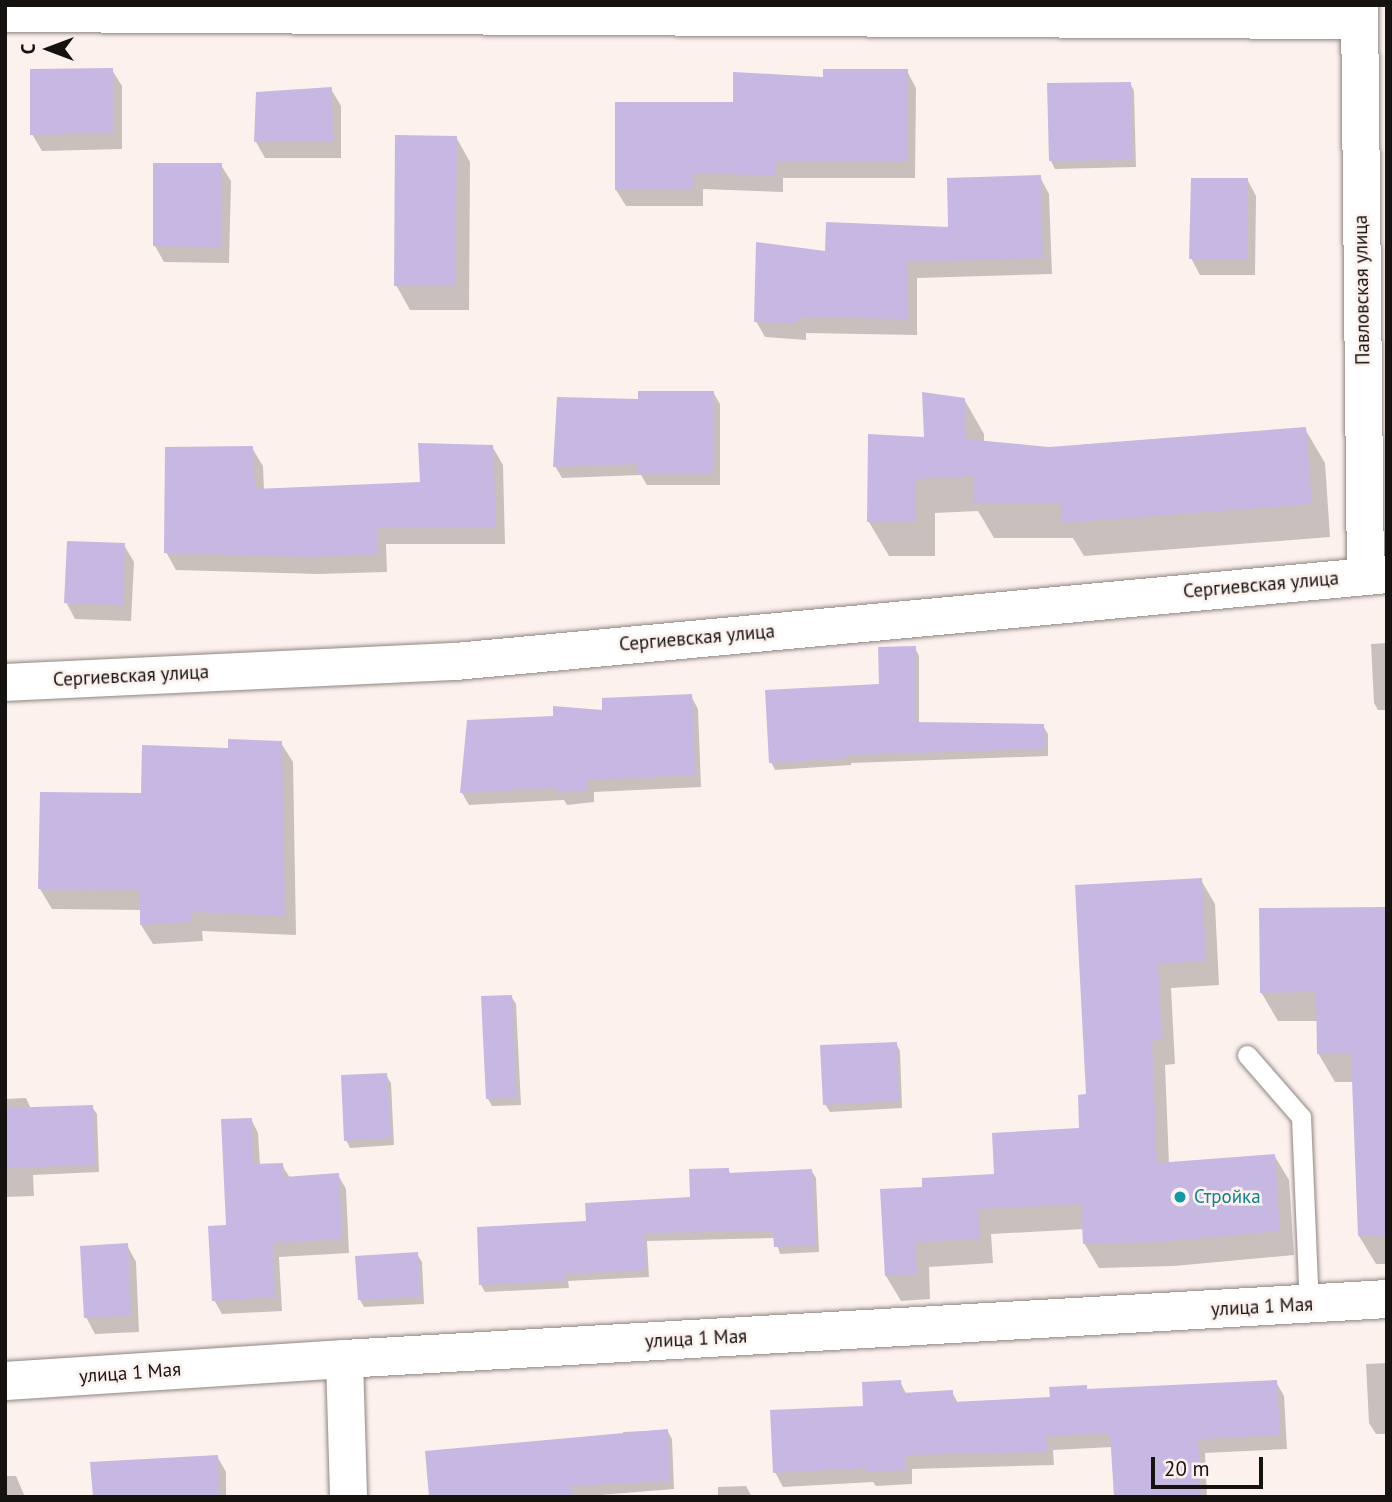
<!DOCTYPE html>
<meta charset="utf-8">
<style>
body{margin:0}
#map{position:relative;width:1392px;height:1502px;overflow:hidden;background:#fcf1ed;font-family:"PT Sans",sans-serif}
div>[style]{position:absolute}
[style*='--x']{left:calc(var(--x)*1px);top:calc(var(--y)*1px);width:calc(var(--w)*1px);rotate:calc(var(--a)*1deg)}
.shadow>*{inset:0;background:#0003}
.building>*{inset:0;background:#c6b8e2}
.roads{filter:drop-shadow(0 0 2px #8e8581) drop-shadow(0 0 2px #8e8581)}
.service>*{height:19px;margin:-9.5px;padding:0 9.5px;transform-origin:9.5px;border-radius:9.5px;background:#fff}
.minor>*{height:37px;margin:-18.5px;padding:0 18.5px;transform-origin:18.5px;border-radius:18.5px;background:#fff}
.tertiary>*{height:38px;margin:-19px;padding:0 19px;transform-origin:19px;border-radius:19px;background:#fff}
.dots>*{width:19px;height:19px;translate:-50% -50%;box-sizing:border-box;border:4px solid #fcf1ed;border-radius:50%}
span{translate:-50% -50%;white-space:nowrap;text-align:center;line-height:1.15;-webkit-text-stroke:5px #fcf1ed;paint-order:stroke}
.street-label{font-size:19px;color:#151210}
.culture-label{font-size:19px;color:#0d838f}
.left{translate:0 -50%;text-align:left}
.frame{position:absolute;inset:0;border:7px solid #151210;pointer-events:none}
.north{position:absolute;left:14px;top:14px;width:70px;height:70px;-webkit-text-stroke:5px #fcf1ed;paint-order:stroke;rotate:270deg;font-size:19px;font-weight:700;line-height:28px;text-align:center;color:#151210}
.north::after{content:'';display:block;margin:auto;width:24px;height:32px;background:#151210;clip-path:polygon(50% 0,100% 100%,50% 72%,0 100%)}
.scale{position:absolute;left:1151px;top:1457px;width:112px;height:32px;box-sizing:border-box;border:4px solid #151210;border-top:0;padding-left:9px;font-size:21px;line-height:24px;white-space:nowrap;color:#151210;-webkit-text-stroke:5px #fcf1ed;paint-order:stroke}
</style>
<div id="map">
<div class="shadow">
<i style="clip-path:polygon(112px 70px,122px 86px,122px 149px,42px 151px,32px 134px)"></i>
<i style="clip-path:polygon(907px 71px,916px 88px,915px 178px,783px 178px,783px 192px,703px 189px,703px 206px,626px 206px,616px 190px,735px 104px,825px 79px)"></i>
<i style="clip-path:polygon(1130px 83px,1134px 91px,1136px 167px,1055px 169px,1051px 161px)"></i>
<i style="clip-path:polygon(331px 89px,341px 106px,341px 158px,265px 158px,256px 142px)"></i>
<i style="clip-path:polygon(456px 137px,470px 162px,469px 310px,410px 310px,396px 285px)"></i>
<i style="clip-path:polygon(221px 165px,231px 181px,229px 263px,164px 262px,155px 246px)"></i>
<i style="clip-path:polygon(1040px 177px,1049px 194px,1052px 274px,917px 278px,917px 335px,806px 333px,806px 340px,765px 337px,756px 321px,826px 253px,950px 229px)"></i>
<i style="clip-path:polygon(1247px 179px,1256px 196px,1255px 275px,1200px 275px,1191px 258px)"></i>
<i style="clip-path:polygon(713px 392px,720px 404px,720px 485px,647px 485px,641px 475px,562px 478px,555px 466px,640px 400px)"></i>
<i style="clip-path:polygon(964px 399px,984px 434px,984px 443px,1049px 448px,1305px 429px,1325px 463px,1330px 537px,1084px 556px,1073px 538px,994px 538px,978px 511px,935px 513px,935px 556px,889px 556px,869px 522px,926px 439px)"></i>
<i style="clip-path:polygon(492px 446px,503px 465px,505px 544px,386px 544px,387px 572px,318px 574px,176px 570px,166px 552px,252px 448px,263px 466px,264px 491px,422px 484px)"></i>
<i style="clip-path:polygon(124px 545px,134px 562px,131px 621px,75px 619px,66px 602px)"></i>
<i style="clip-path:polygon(1387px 643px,1387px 710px,1378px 710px,1374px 703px,1371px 644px)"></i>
<i style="clip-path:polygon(915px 648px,919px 656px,919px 724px,1043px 726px,1048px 734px,1048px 756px,851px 763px,851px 765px,775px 770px,771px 762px,881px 685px)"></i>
<i style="clip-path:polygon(691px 696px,698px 709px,701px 787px,594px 792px,594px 802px,567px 805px,564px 800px,469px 805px,462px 793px,555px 718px)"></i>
<i style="clip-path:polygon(281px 743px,293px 762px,296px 935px,202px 931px,203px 941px,153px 944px,141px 925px,142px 910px,52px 909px,40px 889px,143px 795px,230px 750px)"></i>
<i style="clip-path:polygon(1201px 880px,1215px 904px,1219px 985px,1171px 988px,1175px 1064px,1165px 1065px,1169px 1164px,1274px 1155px,1289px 1180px,1294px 1255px,1174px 1266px,1099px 1268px,1084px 1243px,1084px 1229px,991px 1234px,993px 1263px,929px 1267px,930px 1299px,901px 1301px,886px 1276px,924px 1189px,996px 1176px,1081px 1129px,1088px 1096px)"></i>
<i style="clip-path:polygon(1387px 908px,1387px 1264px,1376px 1264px,1359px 1236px,1354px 1082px,1335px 1082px,1318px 1053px,1318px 1021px,1278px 1021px,1261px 992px)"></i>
<i style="clip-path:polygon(511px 996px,516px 1004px,521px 1105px,492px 1106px,488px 1099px)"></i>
<i style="clip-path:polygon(896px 1043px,900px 1051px,902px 1108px,830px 1112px,825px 1104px)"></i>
<i style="clip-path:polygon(386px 1075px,391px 1083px,394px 1145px,350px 1148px,346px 1140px)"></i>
<i style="clip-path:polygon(26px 1098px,31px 1109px,92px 1107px,97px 1114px,99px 1172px,33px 1175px,34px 1196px,5px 1197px,5px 1099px)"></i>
<i style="clip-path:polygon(251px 1119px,258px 1133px,260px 1166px,282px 1165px,290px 1178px,338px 1175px,346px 1189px,349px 1253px,279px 1257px,282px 1311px,222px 1314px,214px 1300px)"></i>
<i style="clip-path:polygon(728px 1169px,731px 1175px,811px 1170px,816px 1178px,819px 1252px,780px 1254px,775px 1238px,647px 1241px,649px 1277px,568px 1281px,569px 1288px,485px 1292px,481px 1285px,587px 1223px,691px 1199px)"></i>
<i style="clip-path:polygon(127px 1245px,136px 1262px,139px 1332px,95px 1334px,86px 1317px)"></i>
<i style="clip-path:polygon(417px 1254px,422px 1262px,424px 1304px,364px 1307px,360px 1300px)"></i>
<i style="clip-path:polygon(1387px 1363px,1387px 1434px,1376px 1434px,1369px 1423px,1366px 1364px)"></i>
<i style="clip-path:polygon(900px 1382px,907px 1395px,952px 1392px,958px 1403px,1051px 1398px,1088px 1390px,1276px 1382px,1284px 1396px,1287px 1449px,1205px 1453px,1207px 1497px,1115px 1497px,1113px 1447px,1053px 1450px,1054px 1465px,912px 1469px,912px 1484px,876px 1486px,873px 1482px,783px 1487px,775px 1472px)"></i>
<i style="clip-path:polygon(667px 1430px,672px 1439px,674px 1489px,576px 1497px,431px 1497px,624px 1436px,623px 1432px)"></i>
<i style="clip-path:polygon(217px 1456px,226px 1472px,226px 1497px,53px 1497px,94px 1495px)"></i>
<i style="clip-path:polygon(5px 1476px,16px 1476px,25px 1497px,5px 1497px)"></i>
<i style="clip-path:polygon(746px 1486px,752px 1497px,718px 1497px,718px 1487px)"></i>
</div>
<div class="building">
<i style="clip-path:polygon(113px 68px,113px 133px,30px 135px,30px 69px)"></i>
<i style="clip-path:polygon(823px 69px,908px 69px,907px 162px,775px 162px,775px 176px,694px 173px,694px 190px,615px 190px,615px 102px,733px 102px,733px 72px,823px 77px)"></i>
<i style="clip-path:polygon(1131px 82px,1133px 160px,1049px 161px,1047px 83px)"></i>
<i style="clip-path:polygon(332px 87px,333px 142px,254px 142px,256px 92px)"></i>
<i style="clip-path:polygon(395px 135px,457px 136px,455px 286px,394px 286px)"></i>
<i style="clip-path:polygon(153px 163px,222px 163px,221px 247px,153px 246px)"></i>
<i style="clip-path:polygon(1041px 175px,1043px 258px,908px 262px,908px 319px,797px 317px,797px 324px,754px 322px,756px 242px,825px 251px,826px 222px,948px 227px,947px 178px)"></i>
<i style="clip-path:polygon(1191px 178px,1248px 178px,1247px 259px,1189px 259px)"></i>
<i style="clip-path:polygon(638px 391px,714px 391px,714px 474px,638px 474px,638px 464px,553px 467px,557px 397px,638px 399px)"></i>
<i style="clip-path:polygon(922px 392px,965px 398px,965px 439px,1049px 447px,1306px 427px,1312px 504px,1062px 523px,1061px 504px,973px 504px,974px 476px,916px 479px,916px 522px,867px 522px,868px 434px,924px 437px)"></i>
<i style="clip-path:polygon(418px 443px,493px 445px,496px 527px,377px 527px,378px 554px,307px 557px,164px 553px,165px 447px,253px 446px,255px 489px,420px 482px)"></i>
<i style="clip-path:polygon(67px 541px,125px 543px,123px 605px,64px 603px)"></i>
<i style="clip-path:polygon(916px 646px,916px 722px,1044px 724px,1045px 749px,848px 755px,848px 758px,769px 763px,765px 690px,879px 684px,878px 647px)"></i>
<i style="clip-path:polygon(692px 694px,695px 775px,588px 780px,588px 790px,558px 793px,557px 788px,460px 793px,467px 720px,553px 716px,553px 706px,602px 710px,602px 698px)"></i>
<i style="clip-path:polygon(228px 739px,282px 741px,285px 916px,192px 912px,192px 922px,140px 925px,140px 890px,38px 889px,40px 792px,141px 793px,142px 745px,228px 748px)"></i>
<i style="clip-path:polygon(1202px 878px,1206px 961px,1158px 964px,1162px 1040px,1152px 1040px,1157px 1163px,1275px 1154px,1280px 1231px,1159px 1242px,1083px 1244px,1081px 1204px,978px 1209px,980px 1239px,916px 1242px,917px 1274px,885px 1276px,880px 1189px,922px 1187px,922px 1178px,994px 1174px,992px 1133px,1079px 1128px,1078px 1095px,1086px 1094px,1075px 885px)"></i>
<i style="clip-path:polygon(1387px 907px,1387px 1235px,1358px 1236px,1351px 1054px,1317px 1054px,1316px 992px,1260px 993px,1259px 908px)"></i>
<i style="clip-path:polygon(512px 995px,517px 1097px,486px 1099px,481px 996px)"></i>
<i style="clip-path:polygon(897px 1042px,899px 1101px,823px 1105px,820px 1045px)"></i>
<i style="clip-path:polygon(387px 1073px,391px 1138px,344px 1141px,341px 1075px)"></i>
<i style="clip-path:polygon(93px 1105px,95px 1165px,5px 1168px,5px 1108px)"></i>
<i style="clip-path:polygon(252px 1118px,253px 1164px,283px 1163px,284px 1177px,339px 1173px,342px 1239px,273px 1243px,275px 1297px,212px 1301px,208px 1226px,226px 1225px,221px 1119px)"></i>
<i style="clip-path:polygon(729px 1168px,729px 1173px,812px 1169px,816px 1245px,774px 1247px,773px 1231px,644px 1233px,646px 1270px,565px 1274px,565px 1281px,479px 1285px,477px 1227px,586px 1221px,585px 1203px,690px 1197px,689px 1169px)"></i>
<i style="clip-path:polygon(128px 1243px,131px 1316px,84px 1318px,80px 1246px)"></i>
<i style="clip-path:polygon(418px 1252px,421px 1297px,358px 1300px,355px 1256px)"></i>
<i style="clip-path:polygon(901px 1380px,902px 1393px,953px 1390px,953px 1402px,1050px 1397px,1049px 1387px,1087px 1385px,1087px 1389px,1277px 1380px,1280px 1435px,1198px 1439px,1201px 1497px,1114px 1497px,1110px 1433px,1046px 1436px,1047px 1452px,905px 1455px,905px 1470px,866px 1472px,866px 1468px,773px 1473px,770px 1410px,863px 1406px,862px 1382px)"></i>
<i style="clip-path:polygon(668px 1429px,670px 1481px,572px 1486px,573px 1497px,429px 1497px,425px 1451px)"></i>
<i style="clip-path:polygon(218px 1455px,219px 1497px,93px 1497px,90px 1462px)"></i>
</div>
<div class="roads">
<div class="service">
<i style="--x:1247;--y:1055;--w:82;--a:48.9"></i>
<i style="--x:1301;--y:1117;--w:187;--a:87.6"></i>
</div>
<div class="minor">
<i style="--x:1359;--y:5;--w:571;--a:89.4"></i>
<i style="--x:5;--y:13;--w:1354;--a:0.3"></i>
<i style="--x:5;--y:682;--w:450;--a:-2.7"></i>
<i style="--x:455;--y:661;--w:936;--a:-5.33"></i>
<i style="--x:344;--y:1359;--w:138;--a:88.3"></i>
</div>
<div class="tertiary">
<i style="--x:5;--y:1381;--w:340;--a:-3.7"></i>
<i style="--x:344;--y:1359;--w:1045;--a:-3.29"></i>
</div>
</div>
<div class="dots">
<i style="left:1180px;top:1197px;background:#0f9aa8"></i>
</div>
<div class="street-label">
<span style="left:1362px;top:290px;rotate:-91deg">Павловская улица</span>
<span style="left:1261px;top:585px;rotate:-5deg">Сергиевская улица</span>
<span style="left:697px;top:638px;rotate:-5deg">Сергиевская улица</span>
<span style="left:131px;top:676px;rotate:-3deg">Сергиевская улица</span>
<span style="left:1262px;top:1307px;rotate:-3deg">улица 1 Мая</span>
<span style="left:696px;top:1339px;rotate:-3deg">улица 1 Мая</span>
<span style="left:130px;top:1373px;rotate:-4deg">улица 1 Мая</span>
</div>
<div class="culture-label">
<span class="left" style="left:1194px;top:1197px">Стройка</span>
</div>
<div class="frame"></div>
<div class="north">С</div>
<div class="scale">20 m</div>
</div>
